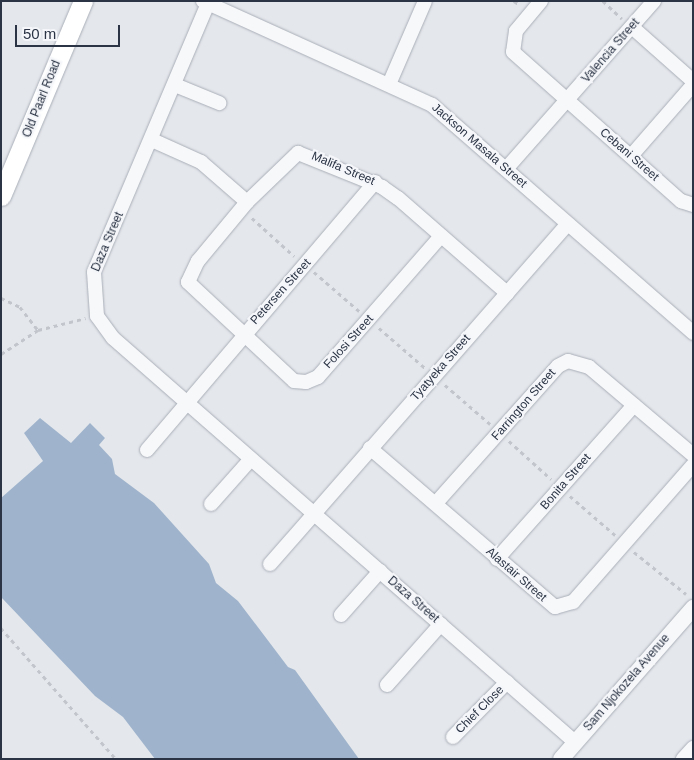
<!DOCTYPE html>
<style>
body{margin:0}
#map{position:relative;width:694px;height:760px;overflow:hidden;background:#e4e7ec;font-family:Arial,sans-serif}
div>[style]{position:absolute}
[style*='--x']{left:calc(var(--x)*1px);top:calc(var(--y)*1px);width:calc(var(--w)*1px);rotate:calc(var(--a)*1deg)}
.water>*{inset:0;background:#9fb4cc}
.path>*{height:2.5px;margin-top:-1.25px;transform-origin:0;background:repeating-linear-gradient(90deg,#c2c5cb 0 4px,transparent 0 8px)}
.roads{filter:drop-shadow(0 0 1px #a9aeb7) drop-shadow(0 0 1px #a9aeb7)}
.minor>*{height:14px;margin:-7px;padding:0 7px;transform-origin:7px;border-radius:7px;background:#f7f8fa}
.tertiary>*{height:16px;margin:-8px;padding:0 8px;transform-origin:8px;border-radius:8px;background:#f7f8fa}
.secondary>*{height:19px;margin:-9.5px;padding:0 9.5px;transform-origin:9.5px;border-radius:9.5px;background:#fff}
span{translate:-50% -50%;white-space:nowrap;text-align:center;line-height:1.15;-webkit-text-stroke:4.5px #f4f6f9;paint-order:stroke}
.street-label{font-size:12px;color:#2b3445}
.frame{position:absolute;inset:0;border:2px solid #2b3445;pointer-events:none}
.scale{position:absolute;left:15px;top:25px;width:105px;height:22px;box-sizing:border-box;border:2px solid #2b3445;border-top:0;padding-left:6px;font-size:15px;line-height:18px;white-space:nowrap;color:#2b3445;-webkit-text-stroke:4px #f4f6f9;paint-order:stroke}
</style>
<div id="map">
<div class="water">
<i style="clip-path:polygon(40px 418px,71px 443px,90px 423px,105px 438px,99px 445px,112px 459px,115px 474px,154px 503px,209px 564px,216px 583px,238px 601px,288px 667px,295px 670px,359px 759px,155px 759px,123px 717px,95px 696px,1px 597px,1px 498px,43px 461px,24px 433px)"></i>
</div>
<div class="path">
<i style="--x:514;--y:1;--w:7;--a:34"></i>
<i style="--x:603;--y:1;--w:26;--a:43"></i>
<i style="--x:252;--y:218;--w:57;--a:42.1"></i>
<i style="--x:314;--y:272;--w:60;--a:40.9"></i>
<i style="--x:1;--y:298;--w:21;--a:25"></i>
<i style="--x:20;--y:307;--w:29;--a:52"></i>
<i style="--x:38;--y:330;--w:49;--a:-14"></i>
<i style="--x:379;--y:328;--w:61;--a:41"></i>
<i style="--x:1;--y:354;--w:44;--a:-33"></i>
<i style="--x:445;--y:385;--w:60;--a:40.9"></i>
<i style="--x:509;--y:441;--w:57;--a:42.1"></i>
<i style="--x:570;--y:496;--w:60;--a:40.9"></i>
<i style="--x:634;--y:552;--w:67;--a:38.9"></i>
<i style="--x:1;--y:628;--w:174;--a:48.7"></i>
</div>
<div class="roads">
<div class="minor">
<i style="--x:203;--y:1;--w:252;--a:24.4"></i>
<i style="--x:432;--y:105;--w:347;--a:41.1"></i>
<i style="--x:209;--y:1;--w:294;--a:113"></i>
<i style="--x:94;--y:272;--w:44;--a:86.1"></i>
<i style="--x:97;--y:316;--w:27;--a:54"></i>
<i style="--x:113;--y:338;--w:614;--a:41.17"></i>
<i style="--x:541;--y:1;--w:39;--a:130"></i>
<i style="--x:516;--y:31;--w:21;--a:98"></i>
<i style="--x:513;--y:52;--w:225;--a:41.6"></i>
<i style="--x:681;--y:201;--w:13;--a:18"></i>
<i style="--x:632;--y:27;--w:81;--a:41.5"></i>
<i style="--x:390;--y:82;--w:88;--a:-66.6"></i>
<i style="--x:175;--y:85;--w:48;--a:22.2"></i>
<i style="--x:152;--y:140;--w:54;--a:24.2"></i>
<i style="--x:201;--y:162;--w:61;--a:41"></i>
<i style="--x:631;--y:156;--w:94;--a:-48.9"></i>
<i style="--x:506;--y:169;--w:224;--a:-48.6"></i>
<i style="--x:441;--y:236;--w:187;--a:131.1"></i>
<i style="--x:318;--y:377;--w:13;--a:157"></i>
<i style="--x:306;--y:382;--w:12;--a:-175"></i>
<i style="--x:294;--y:381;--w:145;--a:-137"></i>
<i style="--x:188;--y:282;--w:23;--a:-65"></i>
<i style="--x:198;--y:261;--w:77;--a:-50.3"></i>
<i style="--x:247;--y:202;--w:71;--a:-43.9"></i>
<i style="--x:298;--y:153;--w:91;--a:22"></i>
<i style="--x:382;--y:187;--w:19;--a:35"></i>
<i style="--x:398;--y:198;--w:145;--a:41.1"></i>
<i style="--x:370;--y:448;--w:244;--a:40.7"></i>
<i style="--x:555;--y:607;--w:19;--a:-16"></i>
<i style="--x:573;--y:602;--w:182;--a:-48.8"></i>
<i style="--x:147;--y:450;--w:352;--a:-49.6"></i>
<i style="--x:436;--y:503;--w:183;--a:-48.3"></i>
<i style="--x:558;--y:366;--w:11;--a:-27"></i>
<i style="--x:568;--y:361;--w:22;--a:16"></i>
<i style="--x:589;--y:367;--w:136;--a:40.2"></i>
<i style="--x:211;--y:504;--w:60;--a:-48.4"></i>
<i style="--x:497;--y:559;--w:206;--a:-48.3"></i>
<i style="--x:270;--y:564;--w:452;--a:-48.8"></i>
<i style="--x:341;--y:615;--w:59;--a:-48.4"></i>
<i style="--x:387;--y:685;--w:81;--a:-48.5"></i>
<i style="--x:453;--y:737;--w:77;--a:-45.5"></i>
<i style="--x:683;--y:759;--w:15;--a:-48"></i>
</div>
<div class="tertiary">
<i style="--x:561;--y:759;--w:201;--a:-48.8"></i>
</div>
<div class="secondary">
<i style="--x:1;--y:196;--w:212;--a:-67.2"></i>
</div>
</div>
<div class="street-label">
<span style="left:611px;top:51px;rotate:-49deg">Valencia Street</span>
<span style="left:42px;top:99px;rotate:-68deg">Old Paarl Road</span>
<span style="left:479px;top:146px;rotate:41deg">Jackson Masala Street</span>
<span style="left:629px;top:155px;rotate:41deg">Cebani Street</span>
<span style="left:343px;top:169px;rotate:23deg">Malifa Street</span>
<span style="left:108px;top:242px;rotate:-67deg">Daza Street</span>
<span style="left:281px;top:292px;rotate:-48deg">Petersen Street</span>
<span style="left:349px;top:342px;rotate:-48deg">Folosi Street</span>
<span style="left:441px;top:368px;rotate:-49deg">Tyatyeka Street</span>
<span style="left:524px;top:405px;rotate:-49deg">Farrington Street</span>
<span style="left:566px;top:482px;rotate:-49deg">Bonita Street</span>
<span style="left:516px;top:575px;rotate:41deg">Alastair Street</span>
<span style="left:413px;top:600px;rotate:41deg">Daza Street</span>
<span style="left:627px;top:683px;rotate:-49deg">Sam Njokozela Avenue</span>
<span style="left:480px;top:710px;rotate:-45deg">Chief Close</span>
</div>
<div class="frame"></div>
<div class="scale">50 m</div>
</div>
